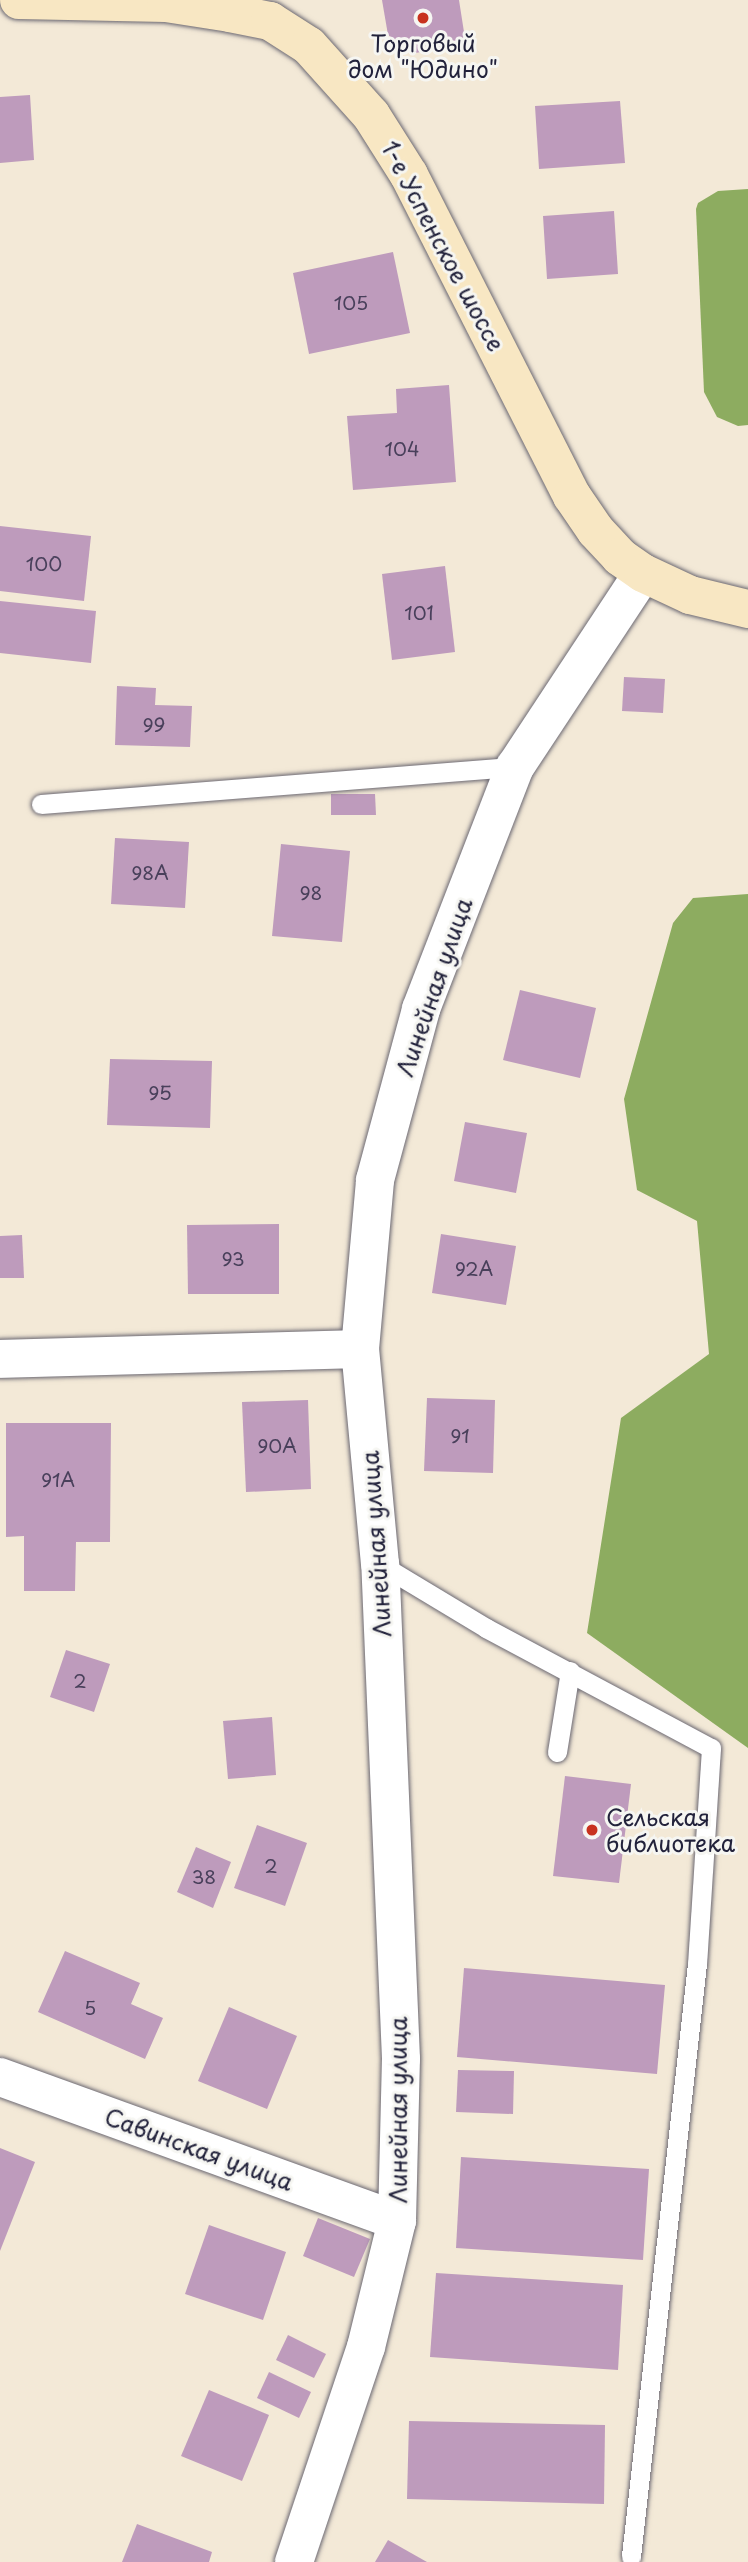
<!DOCTYPE html>
<meta charset="utf-8">
<style>
body{margin:0}
#map{position:relative;width:748px;height:2562px;overflow:hidden;background:#f3e9d7;font-family:"Playpen Sans",sans-serif}
div>[style]{position:absolute}
[style*='--x']{left:calc(var(--x)*1px);top:calc(var(--y)*1px);width:calc(var(--w)*1px);rotate:calc(var(--a)*1deg)}
.forest>*{inset:0;background:#8dac60}
.building>*{inset:0;background:#be9bbc}
.roads{filter:drop-shadow(0 0 2px #6b6872) drop-shadow(0 0 2px #6b6872)}
.lane>*{height:19px;margin:-9.5px;padding:0 9.5px;transform-origin:9.5px;border-radius:9.5px;background:#fff}
.street>*{height:38px;margin:-19px;padding:0 19px;transform-origin:19px;border-radius:19px;background:#fff}
.secondary>*{height:38px;margin:-19px;padding:0 19px;transform-origin:19px;border-radius:19px;background:#f8e7c3}
.dots>*{width:19px;height:19px;translate:-50% -50%;box-sizing:border-box;border:4px solid #f6f6f2;border-radius:50%}
span{translate:-50% -50%;white-space:nowrap;text-align:center;line-height:1.15;-webkit-text-stroke:6px #f6f6f2;paint-order:stroke}
.number-label{font-size:19px;color:#49405b}
.number-label span{-webkit-text-stroke-width:0}
.poi-label{font-size:23px;color:#22223b}
.left{translate:0 -50%;text-align:left}
.street-label{font-size:23px;color:#22223b}
</style>
<div id="map">
<div class="forest">
<i style="clip-path:polygon(748px 189px,748px 425px,738px 426px,717px 417px,704px 392px,696px 209px,698px 203px,718px 191px)"></i>
<i style="clip-path:polygon(748px 894px,748px 1748px,587px 1633px,621px 1418px,709px 1354px,697px 1221px,637px 1190px,624px 1099px,673px 923px,693px 898px)"></i>
</div>
<div class="building">
<i style="clip-path:polygon(382px 0,459px 0,466px 45px,415px 53px,388px 35px)"></i>
<i style="clip-path:polygon(30px 95px,34px 160px,0 163px,0 97px)"></i>
<i style="clip-path:polygon(620px 101px,625px 163px,539px 169px,535px 106px)"></i>
<i style="clip-path:polygon(614px 211px,618px 274px,547px 279px,543px 216px)"></i>
<i style="clip-path:polygon(393px 252px,410px 333px,309px 354px,293px 273px)"></i>
<i style="clip-path:polygon(449px 385px,456px 482px,353px 490px,347px 416px,397px 413px,396px 389px)"></i>
<i style="clip-path:polygon(0 526px,91px 536px,84px 601px,0 591px)"></i>
<i style="clip-path:polygon(445px 566px,455px 652px,392px 660px,382px 574px)"></i>
<i style="clip-path:polygon(0 601px,96px 611px,91px 663px,0 653px)"></i>
<i style="clip-path:polygon(624px 677px,665px 679px,663px 713px,622px 711px)"></i>
<i style="clip-path:polygon(117px 686px,156px 688px,155px 705px,192px 706px,190px 747px,115px 745px)"></i>
<i style="clip-path:polygon(331px 794px,375px 794px,376px 815px,331px 815px)"></i>
<i style="clip-path:polygon(115px 838px,189px 842px,185px 908px,111px 904px)"></i>
<i style="clip-path:polygon(281px 844px,350px 851px,342px 942px,272px 936px)"></i>
<i style="clip-path:polygon(520px 990px,596px 1008px,580px 1078px,503px 1060px)"></i>
<i style="clip-path:polygon(110px 1059px,212px 1061px,210px 1128px,107px 1125px)"></i>
<i style="clip-path:polygon(465px 1122px,527px 1133px,516px 1193px,454px 1181px)"></i>
<i style="clip-path:polygon(279px 1224px,279px 1294px,188px 1294px,187px 1225px)"></i>
<i style="clip-path:polygon(441px 1234px,516px 1246px,506px 1305px,432px 1293px)"></i>
<i style="clip-path:polygon(22px 1235px,24px 1278px,0 1278px,0 1236px)"></i>
<i style="clip-path:polygon(427px 1398px,495px 1400px,493px 1473px,424px 1471px)"></i>
<i style="clip-path:polygon(308px 1400px,311px 1489px,246px 1492px,242px 1402px)"></i>
<i style="clip-path:polygon(6px 1423px,111px 1423px,110px 1542px,76px 1542px,75px 1591px,24px 1591px,24px 1536px,6px 1537px)"></i>
<i style="clip-path:polygon(66px 1650px,110px 1664px,94px 1712px,50px 1697px)"></i>
<i style="clip-path:polygon(272px 1717px,276px 1775px,228px 1779px,223px 1721px)"></i>
<i style="clip-path:polygon(565px 1776px,631px 1784px,619px 1883px,553px 1876px)"></i>
<i style="clip-path:polygon(257px 1825px,307px 1843px,285px 1906px,234px 1888px)"></i>
<i style="clip-path:polygon(196px 1847px,231px 1862px,213px 1908px,177px 1892px)"></i>
<i style="clip-path:polygon(65px 1951px,140px 1983px,131px 2004px,163px 2018px,145px 2059px,38px 2012px)"></i>
<i style="clip-path:polygon(464px 1968px,665px 1985px,657px 2074px,457px 2057px)"></i>
<i style="clip-path:polygon(229px 2007px,297px 2036px,267px 2109px,198px 2081px)"></i>
<i style="clip-path:polygon(458px 2070px,514px 2071px,513px 2114px,456px 2112px)"></i>
<i style="clip-path:polygon(0 2148px,35px 2162px,0 2251px)"></i>
<i style="clip-path:polygon(461px 2157px,649px 2169px,643px 2260px,456px 2248px)"></i>
<i style="clip-path:polygon(318px 2218px,370px 2239px,354px 2277px,303px 2256px)"></i>
<i style="clip-path:polygon(209px 2225px,286px 2252px,263px 2320px,185px 2294px)"></i>
<i style="clip-path:polygon(436px 2273px,623px 2285px,618px 2370px,430px 2357px)"></i>
<i style="clip-path:polygon(288px 2335px,326px 2354px,314px 2378px,276px 2360px)"></i>
<i style="clip-path:polygon(269px 2372px,311px 2392px,299px 2418px,257px 2398px)"></i>
<i style="clip-path:polygon(209px 2390px,269px 2415px,242px 2481px,181px 2456px)"></i>
<i style="clip-path:polygon(409px 2421px,605px 2425px,604px 2504px,407px 2499px)"></i>
<i style="clip-path:polygon(137px 2524px,212px 2552px,209px 2562px,122px 2562px)"></i>
<i style="clip-path:polygon(388px 2540px,427px 2562px,375px 2562px)"></i>
</div>
<div class="roads">
<div class="lane">
<i style="--x:41;--y:804;--w:475;--a:-4.5"></i>
<i style="--x:380;--y:1564;--w:124;--a:31.1"></i>
<i style="--x:486;--y:1628;--w:255;--a:28.1"></i>
<i style="--x:711;--y:1748;--w:216;--a:93.7"></i>
<i style="--x:697;--y:1964;--w:596;--a:96.36"></i>
<i style="--x:557;--y:1752;--w:82;--a:-80.9"></i>
</div>
<div class="street">
<i style="--x:0;--y:1359;--w:360;--a:-1.6"></i>
<i style="--x:0;--y:2077;--w:422;--a:19.9"></i>
<i style="--x:294;--y:2562;--w:227;--a:-71.5"></i>
<i style="--x:366;--y:2347;--w:130;--a:-76.2"></i>
<i style="--x:397;--y:2221;--w:162;--a:-88.6"></i>
<i style="--x:401;--y:2059;--w:495;--a:-92.4"></i>
<i style="--x:380;--y:1564;--w:216;--a:-95.3"></i>
<i style="--x:360;--y:1349;--w:170;--a:-84.9"></i>
<i style="--x:375;--y:1180;--w:177;--a:-74.9"></i>
<i style="--x:421;--y:1009;--w:260;--a:-68.8"></i>
<i style="--x:515;--y:767;--w:232;--a:-56.6"></i>
</div>
<div class="secondary">
<i style="--x:19;--y:0;--w:147;--a:1.2"></i>
<i style="--x:166;--y:3;--w:65;--a:8.9"></i>
<i style="--x:230;--y:13;--w:41;--a:11.3"></i>
<i style="--x:270;--y:21;--w:46;--a:32.7"></i>
<i style="--x:309;--y:46;--w:93;--a:48.1"></i>
<i style="--x:371;--y:115;--w:71;--a:57.7"></i>
<i style="--x:409;--y:175;--w:360;--a:63.1"></i>
<i style="--x:572;--y:496;--w:42;--a:55.6"></i>
<i style="--x:596;--y:531;--w:35;--a:47"></i>
<i style="--x:620;--y:557;--w:28;--a:35"></i>
<i style="--x:643;--y:573;--w:52;--a:25.1"></i>
<i style="--x:690;--y:595;--w:60;--a:13.6"></i>
</div>
</div>
<div class="dots">
<i style="left:423px;top:18px;background:#c8321e"></i>
<i style="left:592px;top:1830px;background:#c8321e"></i>
</div>
<div class="number-label">
<span style="left:351px;top:303px">105</span>
<span style="left:402px;top:449px">104</span>
<span style="left:44px;top:564px">100</span>
<span style="left:419px;top:613px">101</span>
<span style="left:154px;top:725px">99</span>
<span style="left:150px;top:873px">98А</span>
<span style="left:311px;top:893px">98</span>
<span style="left:160px;top:1093px">95</span>
<span style="left:233px;top:1259px">93</span>
<span style="left:474px;top:1269px">92А</span>
<span style="left:460px;top:1436px">91</span>
<span style="left:277px;top:1446px">90А</span>
<span style="left:58px;top:1480px">91А</span>
<span style="left:80px;top:1681px">2</span>
<span style="left:271px;top:1866px">2</span>
<span style="left:204px;top:1877px">38</span>
<span style="left:90px;top:2008px">5</span>
</div>
<div class="poi-label">
<span style="left:423px;top:56px">Торговый<br>дом "Юдино"</span>
<span class="left" style="left:606px;top:1830px">Сельская<br>библиотека</span>
</div>
<div class="street-label">
<span style="left:443px;top:246px;rotate:62deg">1-е Успенское шоссе</span>
<span style="left:434px;top:987px;rotate:-71deg">Линейная улица</span>
<span style="left:376px;top:1544px;rotate:-94deg">Линейная улица</span>
<span style="left:398px;top:2110px;rotate:-90deg">Линейная улица</span>
<span style="left:199px;top:2149px;rotate:20deg">Савинская улица</span>
</div>
</div>
